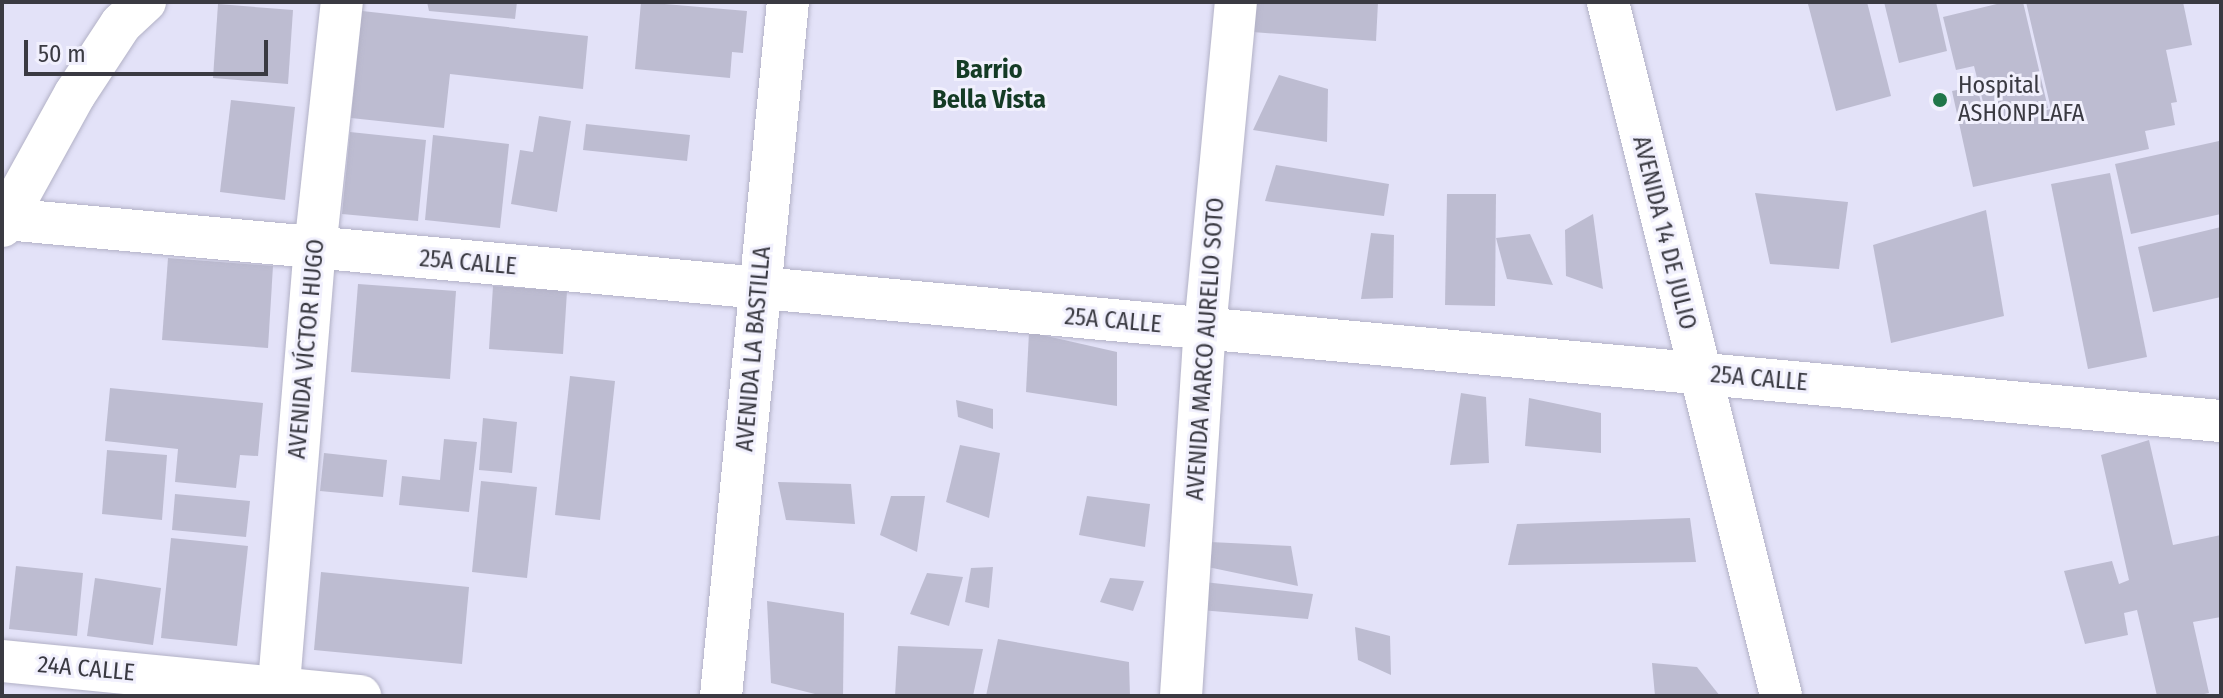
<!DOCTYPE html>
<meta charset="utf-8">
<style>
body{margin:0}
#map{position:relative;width:2223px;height:698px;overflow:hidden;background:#e3e2f8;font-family:"Fira Sans Condensed",sans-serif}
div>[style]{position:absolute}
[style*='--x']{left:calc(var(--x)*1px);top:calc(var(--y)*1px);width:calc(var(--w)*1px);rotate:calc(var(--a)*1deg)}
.building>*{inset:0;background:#bdbcd1}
.roads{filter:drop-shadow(0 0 2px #b2b1c6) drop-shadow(0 0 2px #b2b1c6)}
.minor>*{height:42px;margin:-21px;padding:0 21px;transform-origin:21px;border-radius:21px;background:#fff}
.dots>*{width:22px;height:22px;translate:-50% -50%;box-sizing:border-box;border:4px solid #f1f0fd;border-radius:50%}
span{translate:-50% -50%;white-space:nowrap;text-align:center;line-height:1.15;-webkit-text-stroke:6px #f1f0fd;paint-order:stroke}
.poi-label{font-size:24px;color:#3a3a42}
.left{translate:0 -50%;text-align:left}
.street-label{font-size:24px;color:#3a3a42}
.neighbourhood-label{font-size:26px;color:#143b25;font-weight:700}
.frame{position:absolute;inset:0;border:4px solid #3a3a42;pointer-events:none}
.scale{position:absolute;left:24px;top:40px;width:244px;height:36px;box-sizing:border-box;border:4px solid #3a3a42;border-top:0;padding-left:10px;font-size:24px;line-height:28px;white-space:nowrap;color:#3a3a42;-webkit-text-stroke:6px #f1f0fd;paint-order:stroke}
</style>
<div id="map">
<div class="building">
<i style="clip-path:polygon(427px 2px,517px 2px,515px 19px,429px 11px)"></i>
<i style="clip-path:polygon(641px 2px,747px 11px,743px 53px,732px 52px,730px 78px,635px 69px)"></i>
<i style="clip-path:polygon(1255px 2px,1378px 2px,1376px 41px,1252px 32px)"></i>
<i style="clip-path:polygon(1815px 2px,1867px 2px,1891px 96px,1836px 111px,1808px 4px)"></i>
<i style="clip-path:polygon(1884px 2px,1936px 2px,1947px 51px,1899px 63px)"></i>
<i style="clip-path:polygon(2005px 2px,2023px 2px,2048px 108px,1988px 122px,1974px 66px,1956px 70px,1943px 17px)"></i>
<i style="clip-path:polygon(2026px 2px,2183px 2px,2192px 45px,2166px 50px,2177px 102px,2171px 103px,2175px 125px,2145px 131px,2149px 149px,1973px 187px,1952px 91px,1977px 86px,1986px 124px,2051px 109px)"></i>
<i style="clip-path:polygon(218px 4px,293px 10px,288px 84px,213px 78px)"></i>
<i style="clip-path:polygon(362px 11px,588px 36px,583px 89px,450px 74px,444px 128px,351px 118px)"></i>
<i style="clip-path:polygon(1279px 75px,1328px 89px,1327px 142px,1253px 130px)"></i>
<i style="clip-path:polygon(231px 100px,295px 107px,285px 200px,220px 192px)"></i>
<i style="clip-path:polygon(539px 116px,571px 121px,557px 212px,511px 204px,520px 150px,533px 152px)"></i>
<i style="clip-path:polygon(586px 124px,690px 135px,687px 161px,583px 150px)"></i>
<i style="clip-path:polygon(350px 132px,426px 140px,418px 221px,342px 214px)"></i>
<i style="clip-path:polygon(433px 135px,509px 144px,500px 228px,425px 220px)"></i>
<i style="clip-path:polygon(2219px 141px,2221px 214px,2131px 234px,2115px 164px)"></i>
<i style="clip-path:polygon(1276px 165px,1389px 184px,1384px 216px,1265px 201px)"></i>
<i style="clip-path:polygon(2110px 173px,2147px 357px,2088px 369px,2051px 184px)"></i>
<i style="clip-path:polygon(1755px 193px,1848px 202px,1839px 269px,1770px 264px)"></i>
<i style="clip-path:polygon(1447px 194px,1496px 194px,1495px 306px,1445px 305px)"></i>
<i style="clip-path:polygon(1986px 210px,2004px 316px,1891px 343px,1873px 245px)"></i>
<i style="clip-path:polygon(1593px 214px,1603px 289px,1566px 276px,1565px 230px)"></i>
<i style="clip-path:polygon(2221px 227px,2221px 297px,2153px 312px,2138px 247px)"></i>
<i style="clip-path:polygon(1371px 233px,1394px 235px,1393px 298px,1361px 299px)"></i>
<i style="clip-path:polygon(1530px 234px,1553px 285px,1507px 279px,1496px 238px)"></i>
<i style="clip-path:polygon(168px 258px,273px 266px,268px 348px,162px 340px)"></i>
<i style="clip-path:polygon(358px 284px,456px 291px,450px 379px,351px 372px)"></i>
<i style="clip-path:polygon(493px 286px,567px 291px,563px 354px,489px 349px)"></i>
<i style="clip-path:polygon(1029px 332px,1117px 352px,1117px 406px,1026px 392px)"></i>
<i style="clip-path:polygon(570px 376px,615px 381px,600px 520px,555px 515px)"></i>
<i style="clip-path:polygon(110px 388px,263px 403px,258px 456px,240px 455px,236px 488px,175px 482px,178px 449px,105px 441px)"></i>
<i style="clip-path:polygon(1461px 393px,1486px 397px,1489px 463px,1450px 465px)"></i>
<i style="clip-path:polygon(1529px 398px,1601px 413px,1601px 453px,1525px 446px)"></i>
<i style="clip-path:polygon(956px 400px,993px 409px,993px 429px,958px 417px)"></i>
<i style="clip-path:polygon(483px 418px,517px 422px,512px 473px,479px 470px)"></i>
<i style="clip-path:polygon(444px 439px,477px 442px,469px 512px,399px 505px,402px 476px,440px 480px)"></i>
<i style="clip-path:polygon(2149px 440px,2173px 545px,2221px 535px,2221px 617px,2193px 622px,2209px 693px,2195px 696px,2157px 696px,2137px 610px,2124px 613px,2128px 635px,2085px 644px,2064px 571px,2112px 561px,2119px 584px,2129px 580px,2101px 455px)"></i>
<i style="clip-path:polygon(960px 445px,1000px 453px,989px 518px,946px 502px)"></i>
<i style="clip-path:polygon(107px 450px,167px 455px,162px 520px,102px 514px)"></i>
<i style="clip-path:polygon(324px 453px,387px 460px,383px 497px,320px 491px)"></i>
<i style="clip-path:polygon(481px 481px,537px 487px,527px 578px,472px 572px)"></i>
<i style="clip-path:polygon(778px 482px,851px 484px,855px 524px,786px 520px)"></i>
<i style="clip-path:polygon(175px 494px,250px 501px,246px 537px,172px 530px)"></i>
<i style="clip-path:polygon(891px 496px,925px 496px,917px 552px,880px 535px)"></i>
<i style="clip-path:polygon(1087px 496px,1150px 504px,1145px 547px,1079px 535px)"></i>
<i style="clip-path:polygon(1690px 518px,1696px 562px,1508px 565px,1517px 524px)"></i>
<i style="clip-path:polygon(171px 538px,248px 546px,237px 646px,161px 638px)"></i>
<i style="clip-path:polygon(1210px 542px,1291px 546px,1298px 586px,1203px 566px)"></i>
<i style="clip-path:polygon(16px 566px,83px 573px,77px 636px,9px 629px)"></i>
<i style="clip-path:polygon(993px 567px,989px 608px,965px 602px,971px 568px)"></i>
<i style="clip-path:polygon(321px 572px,469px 587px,462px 664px,314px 650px)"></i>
<i style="clip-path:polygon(927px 573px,963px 577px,949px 626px,910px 614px)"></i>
<i style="clip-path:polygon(95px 578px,161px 588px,153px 645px,87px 636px)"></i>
<i style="clip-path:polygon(1110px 578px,1144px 581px,1133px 611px,1100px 602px)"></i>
<i style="clip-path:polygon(1204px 582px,1313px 594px,1308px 619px,1200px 610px)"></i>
<i style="clip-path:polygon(767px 601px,844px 613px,843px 696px,823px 696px,771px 683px)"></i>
<i style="clip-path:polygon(1355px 627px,1390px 636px,1391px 675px,1358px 660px)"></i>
<i style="clip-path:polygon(998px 639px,1129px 662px,1130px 696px,986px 696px)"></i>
<i style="clip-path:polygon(898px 646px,983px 649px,973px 696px,895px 696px)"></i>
<i style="clip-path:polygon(1652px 663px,1697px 667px,1720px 696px,1655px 696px)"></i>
</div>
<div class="roads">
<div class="minor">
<i style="--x:1608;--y:2;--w:715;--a:76"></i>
<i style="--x:5;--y:219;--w:2225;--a:5.21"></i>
<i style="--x:2;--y:226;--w:151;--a:-61.1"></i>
<i style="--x:75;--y:94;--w:84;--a:-56.7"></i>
<i style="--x:121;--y:24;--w:33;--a:-43"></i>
<i style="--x:2;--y:661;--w:360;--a:5.6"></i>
<i style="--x:278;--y:696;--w:449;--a:-85.3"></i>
<i style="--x:315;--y:249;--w:248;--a:-83.8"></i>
<i style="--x:721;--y:696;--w:697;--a:-84.49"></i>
<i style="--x:1181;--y:696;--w:368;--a:-86.3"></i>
<i style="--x:1205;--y:329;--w:328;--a:-84.6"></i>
</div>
</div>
<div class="dots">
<i style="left:1940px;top:100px;background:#207649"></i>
</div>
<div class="poi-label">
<span class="left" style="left:1958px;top:100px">Hospital<br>ASHONPLAFA</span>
</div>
<div class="street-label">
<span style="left:1664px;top:233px;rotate:76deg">AVENIDA 14 DE JULIO</span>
<span style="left:468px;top:263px;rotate:5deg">25A CALLE</span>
<span style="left:1113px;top:321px;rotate:5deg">25A CALLE</span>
<span style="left:307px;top:349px;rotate:-85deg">AVENIDA VÍCTOR HUGO</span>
<span style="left:754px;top:349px;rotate:-85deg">AVENIDA LA BASTILLA</span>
<span style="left:1206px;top:349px;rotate:-86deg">AVENIDA MARCO AURELIO SOTO</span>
<span style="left:1759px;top:379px;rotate:5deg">25A CALLE</span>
<span style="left:86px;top:669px;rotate:5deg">24A CALLE</span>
</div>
<div class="neighbourhood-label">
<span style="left:989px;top:85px">Barrio<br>Bella Vista</span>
</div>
<div class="frame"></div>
<div class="scale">50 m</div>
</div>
